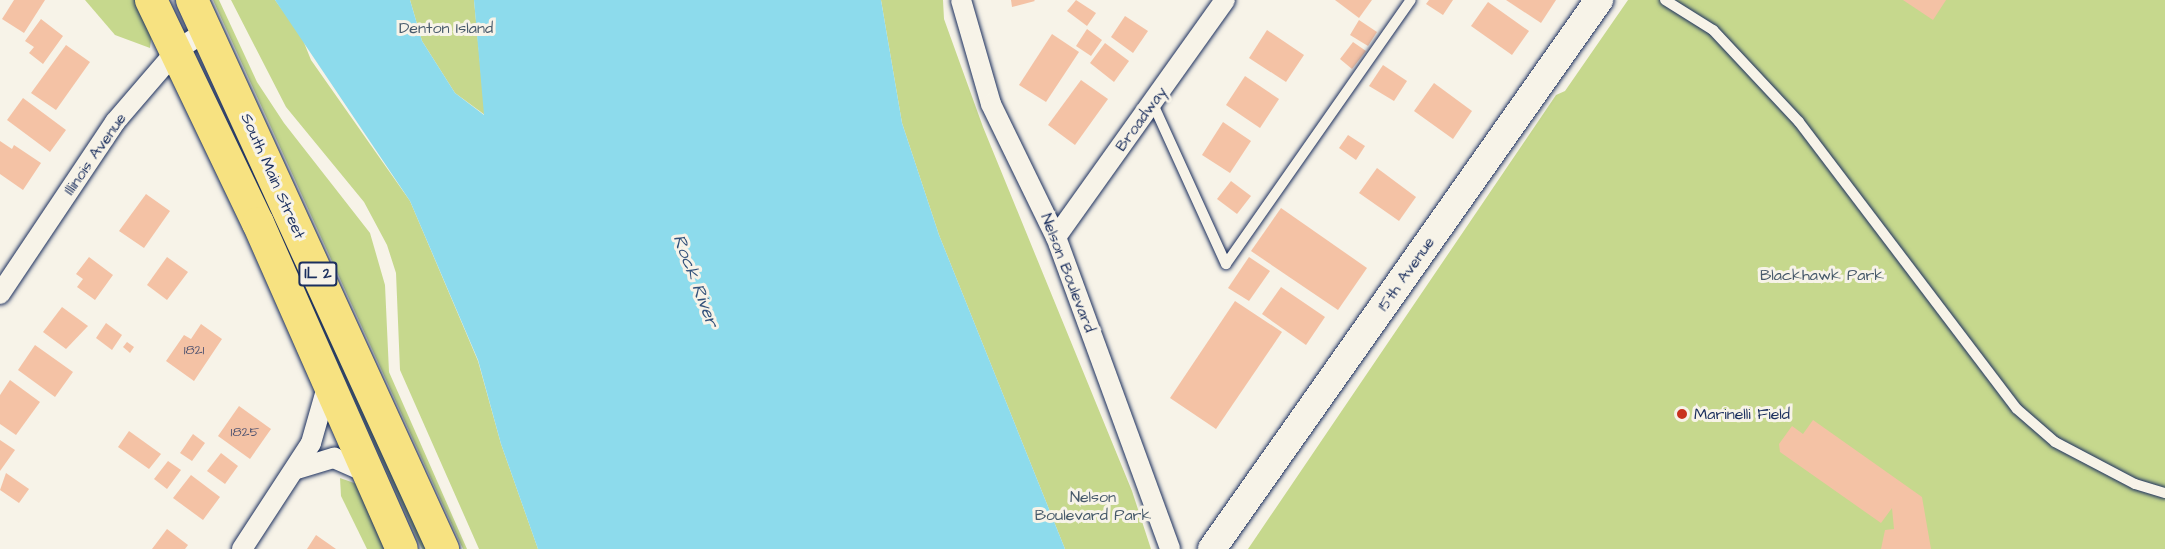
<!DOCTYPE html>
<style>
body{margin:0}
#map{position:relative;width:2165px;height:549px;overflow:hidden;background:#f7f3e8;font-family:"Architects Daughter",sans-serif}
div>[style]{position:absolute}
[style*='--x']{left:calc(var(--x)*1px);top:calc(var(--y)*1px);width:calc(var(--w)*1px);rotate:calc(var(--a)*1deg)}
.green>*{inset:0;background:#c6d88d}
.water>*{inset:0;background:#8ddbec}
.building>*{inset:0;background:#f4c2a5}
.roads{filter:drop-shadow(0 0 2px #1b2f5e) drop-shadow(0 0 2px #1b2f5e)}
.lane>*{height:10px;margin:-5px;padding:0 5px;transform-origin:5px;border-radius:5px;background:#f7f3e8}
.street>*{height:20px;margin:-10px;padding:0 10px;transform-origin:10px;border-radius:10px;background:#f7f3e8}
.secondary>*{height:28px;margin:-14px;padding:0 14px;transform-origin:14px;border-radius:14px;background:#f7f3e8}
.primary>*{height:32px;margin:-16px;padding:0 16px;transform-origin:16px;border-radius:16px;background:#f7e281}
.dots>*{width:16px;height:16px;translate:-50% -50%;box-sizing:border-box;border:3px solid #f7f3e8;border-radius:50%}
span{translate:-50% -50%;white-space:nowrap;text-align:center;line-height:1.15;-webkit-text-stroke:6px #f7f3e8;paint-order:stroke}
.number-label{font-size:14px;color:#515470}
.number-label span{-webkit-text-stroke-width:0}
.shield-label span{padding:2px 4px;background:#f7f3e8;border:2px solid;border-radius:4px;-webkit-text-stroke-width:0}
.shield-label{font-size:15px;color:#1b2f5e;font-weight:700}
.park-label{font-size:16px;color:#46596a}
.street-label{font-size:16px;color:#1b2f5e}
.poi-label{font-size:16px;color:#1b2f5e}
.left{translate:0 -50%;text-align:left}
.water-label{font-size:18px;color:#32517a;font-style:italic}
</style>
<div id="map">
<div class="green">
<i style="clip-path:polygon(85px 0,138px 0,152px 32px,150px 48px,115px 35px)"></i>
<i style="clip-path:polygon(213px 0,219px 0,257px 82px,284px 123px,370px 233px,385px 285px,389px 372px,467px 549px,463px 549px)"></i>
<i style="clip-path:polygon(231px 0,275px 0,301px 35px,311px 60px,410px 201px,478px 361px,501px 444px,538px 549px,479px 549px,400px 370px,396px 273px,387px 245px,364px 202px,286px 107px)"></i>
<i style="clip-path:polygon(410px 0,474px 0,485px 115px,455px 93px,422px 41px)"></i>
<i style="clip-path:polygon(881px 0,943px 0,944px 19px,983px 127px,1132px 491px,1151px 549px,1065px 549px,939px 235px,902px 123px)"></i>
<i style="clip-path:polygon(1628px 0,2165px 0,2165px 549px,1248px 549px,1556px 95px,1565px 91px)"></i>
<i style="clip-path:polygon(288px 242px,430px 549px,422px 549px,284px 244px)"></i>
<i style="clip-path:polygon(340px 478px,357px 484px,389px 549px,367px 549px,341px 496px)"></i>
</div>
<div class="water">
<i style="clip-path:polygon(275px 0,410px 0,422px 41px,455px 93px,484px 115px,474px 0,881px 0,902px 123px,939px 235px,1065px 549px,538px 549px,501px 444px,478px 360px,410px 201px)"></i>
</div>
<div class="building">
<i style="clip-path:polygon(14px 0,45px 0,24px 33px,2px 19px)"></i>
<i style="clip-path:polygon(1011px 0,1034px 0,1035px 1px,1012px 7px)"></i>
<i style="clip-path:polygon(1076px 0,1096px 13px,1087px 26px,1067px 11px)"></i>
<i style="clip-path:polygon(1335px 0,1372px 0,1359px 18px)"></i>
<i style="clip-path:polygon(1429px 0,1453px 0,1443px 15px,1426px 4px)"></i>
<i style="clip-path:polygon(1506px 0,1556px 0,1541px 23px)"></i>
<i style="clip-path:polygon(1903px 0,1946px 0,1933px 20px)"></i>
<i style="clip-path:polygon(1488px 2px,1529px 31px,1512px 55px,1471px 26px)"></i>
<i style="clip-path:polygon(1125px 16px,1148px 31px,1133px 53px,1111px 37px)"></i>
<i style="clip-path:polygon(41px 19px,63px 36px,43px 64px,29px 53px,34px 47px,25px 41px)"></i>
<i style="clip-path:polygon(1359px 20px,1377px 32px,1368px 46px,1350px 35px)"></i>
<i style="clip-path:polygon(1087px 29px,1102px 40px,1091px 56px,1076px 46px)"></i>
<i style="clip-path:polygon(1267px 30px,1304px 55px,1286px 82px,1249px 58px)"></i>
<i style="clip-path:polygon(1052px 34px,1079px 52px,1046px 102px,1019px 85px)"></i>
<i style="clip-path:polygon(1353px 42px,1366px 51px,1352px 69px,1340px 59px)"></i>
<i style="clip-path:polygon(1105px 43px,1129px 61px,1114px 82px,1090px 63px)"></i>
<i style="clip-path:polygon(66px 45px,90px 62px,56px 110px,31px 93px)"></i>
<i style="clip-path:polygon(1383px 65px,1407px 81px,1394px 101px,1369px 86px)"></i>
<i style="clip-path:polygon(1245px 76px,1279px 99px,1260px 128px,1226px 105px)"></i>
<i style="clip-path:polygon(1081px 80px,1108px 99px,1075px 145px,1048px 125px)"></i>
<i style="clip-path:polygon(1434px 83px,1472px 111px,1453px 139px,1414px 111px)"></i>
<i style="clip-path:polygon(23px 98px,66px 130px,50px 152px,7px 120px)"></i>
<i style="clip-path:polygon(1223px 122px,1251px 141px,1230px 173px,1202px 155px)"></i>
<i style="clip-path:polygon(1348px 135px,1365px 146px,1356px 160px,1339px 148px)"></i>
<i style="clip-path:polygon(0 141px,12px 149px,14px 145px,41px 163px,23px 190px,0 174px)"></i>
<i style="clip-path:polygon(1377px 168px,1416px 197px,1399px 221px,1359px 193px)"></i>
<i style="clip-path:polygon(1231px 181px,1251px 196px,1237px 214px,1217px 199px)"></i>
<i style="clip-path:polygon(146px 194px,170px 211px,144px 248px,119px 231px)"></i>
<i style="clip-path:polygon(1281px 208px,1367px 268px,1338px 310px,1251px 251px)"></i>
<i style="clip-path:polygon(89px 257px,113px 275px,95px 300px,77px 287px,83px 279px,76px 274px)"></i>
<i style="clip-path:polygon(167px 257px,188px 272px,167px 300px,147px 285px)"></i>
<i style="clip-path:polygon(1249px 257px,1270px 271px,1249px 301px,1228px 288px)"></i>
<i style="clip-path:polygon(1281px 287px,1325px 317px,1306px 345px,1262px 314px)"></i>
<i style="clip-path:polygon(1235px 301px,1282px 332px,1216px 429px,1170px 398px)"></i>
<i style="clip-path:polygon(62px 307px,88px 326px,66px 349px,43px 332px)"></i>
<i style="clip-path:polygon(106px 323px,122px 335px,112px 350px,96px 338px)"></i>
<i style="clip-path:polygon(201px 324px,222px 339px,194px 381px,166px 361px,184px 335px,191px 339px)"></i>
<i style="clip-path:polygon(127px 342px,134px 347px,130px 353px,123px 347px)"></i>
<i style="clip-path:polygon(35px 345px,73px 372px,55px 397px,18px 370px)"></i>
<i style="clip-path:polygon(10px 380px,40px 402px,16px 435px,0 424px,0 395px)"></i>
<i style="clip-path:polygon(239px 406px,271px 429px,250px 459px,218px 436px)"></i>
<i style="clip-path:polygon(1813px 420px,1922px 497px,1931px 549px,1881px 549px,1885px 530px,1894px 529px,1892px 508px,1881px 523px,1780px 452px,1779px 444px,1792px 426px,1803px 434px)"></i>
<i style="clip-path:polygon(129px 431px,161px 454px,149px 469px,118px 447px)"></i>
<i style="clip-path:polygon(193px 434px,205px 443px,192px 461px,180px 453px)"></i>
<i style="clip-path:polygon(0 440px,15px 450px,0 471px)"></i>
<i style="clip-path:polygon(221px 453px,238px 466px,225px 484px,207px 471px)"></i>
<i style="clip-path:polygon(168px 461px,181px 470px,167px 489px,154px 479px)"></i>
<i style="clip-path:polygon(6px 473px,29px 489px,19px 503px,0 490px)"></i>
<i style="clip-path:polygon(191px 475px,220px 497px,203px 520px,173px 498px)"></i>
<i style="clip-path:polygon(167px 529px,188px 545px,185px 549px,152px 549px)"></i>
<i style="clip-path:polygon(316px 535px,336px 549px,307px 549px)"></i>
</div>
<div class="roads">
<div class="lane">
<i style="--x:1665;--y:0;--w:57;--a:32"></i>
<i style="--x:1713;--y:30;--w:126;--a:46.9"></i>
<i style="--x:1799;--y:122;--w:360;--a:52.8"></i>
<i style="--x:2017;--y:409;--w:50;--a:41"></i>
<i style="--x:2055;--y:442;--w:90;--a:27.7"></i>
<i style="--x:2135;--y:484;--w:31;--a:17"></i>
<i style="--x:1153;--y:104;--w:176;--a:65.5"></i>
<i style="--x:1226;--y:264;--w:322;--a:-55"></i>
</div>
<div class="street">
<i style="--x:961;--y:0;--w:108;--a:73.9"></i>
<i style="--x:991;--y:104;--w:148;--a:64"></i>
<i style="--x:1056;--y:237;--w:332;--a:69.9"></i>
<i style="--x:1056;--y:237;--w:291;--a:-54.5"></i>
<i style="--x:0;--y:294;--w:207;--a:-56.2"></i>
<i style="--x:115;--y:122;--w:95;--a:-49.3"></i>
<i style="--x:177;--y:50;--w:37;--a:-33"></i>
<i style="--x:297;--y:469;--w:39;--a:-17"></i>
<i style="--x:334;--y:458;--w:36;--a:24"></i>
<i style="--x:242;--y:549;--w:126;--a:-56.9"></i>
<i style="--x:311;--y:443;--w:58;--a:-74.1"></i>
</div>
<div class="secondary">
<i style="--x:1212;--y:549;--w:672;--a:-54.82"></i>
</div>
<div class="primary">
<i style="--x:151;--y:0;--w:247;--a:64.4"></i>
<i style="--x:258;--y:223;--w:356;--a:66.2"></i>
<i style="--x:192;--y:0;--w:604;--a:65.43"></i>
</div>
</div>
<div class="dots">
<i style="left:1682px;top:414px;background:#c8321e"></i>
</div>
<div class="number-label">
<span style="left:194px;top:350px">1821</span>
<span style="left:245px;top:432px">1825</span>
</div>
<div class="shield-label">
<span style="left:318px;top:274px">IL 2</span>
</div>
<div class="park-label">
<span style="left:446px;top:28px">Denton Island</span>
<span style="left:1822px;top:275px">Blackhawk Park</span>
<span style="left:1093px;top:506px">Nelson<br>Boulevard Park</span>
</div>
<div class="street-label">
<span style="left:1141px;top:119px;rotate:-54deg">Broadway</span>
<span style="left:95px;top:154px;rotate:-55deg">Illinois Avenue</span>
<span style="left:273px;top:176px;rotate:66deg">South Main Street</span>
<span style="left:1068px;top:273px;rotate:69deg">Nelson Boulevard</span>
<span style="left:1406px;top:274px;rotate:-55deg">15th Avenue</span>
</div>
<div class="poi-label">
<span class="left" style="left:1694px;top:414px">Marinelli Field</span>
</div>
<div class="water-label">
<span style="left:695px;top:281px;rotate:69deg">Rock River</span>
</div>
</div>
